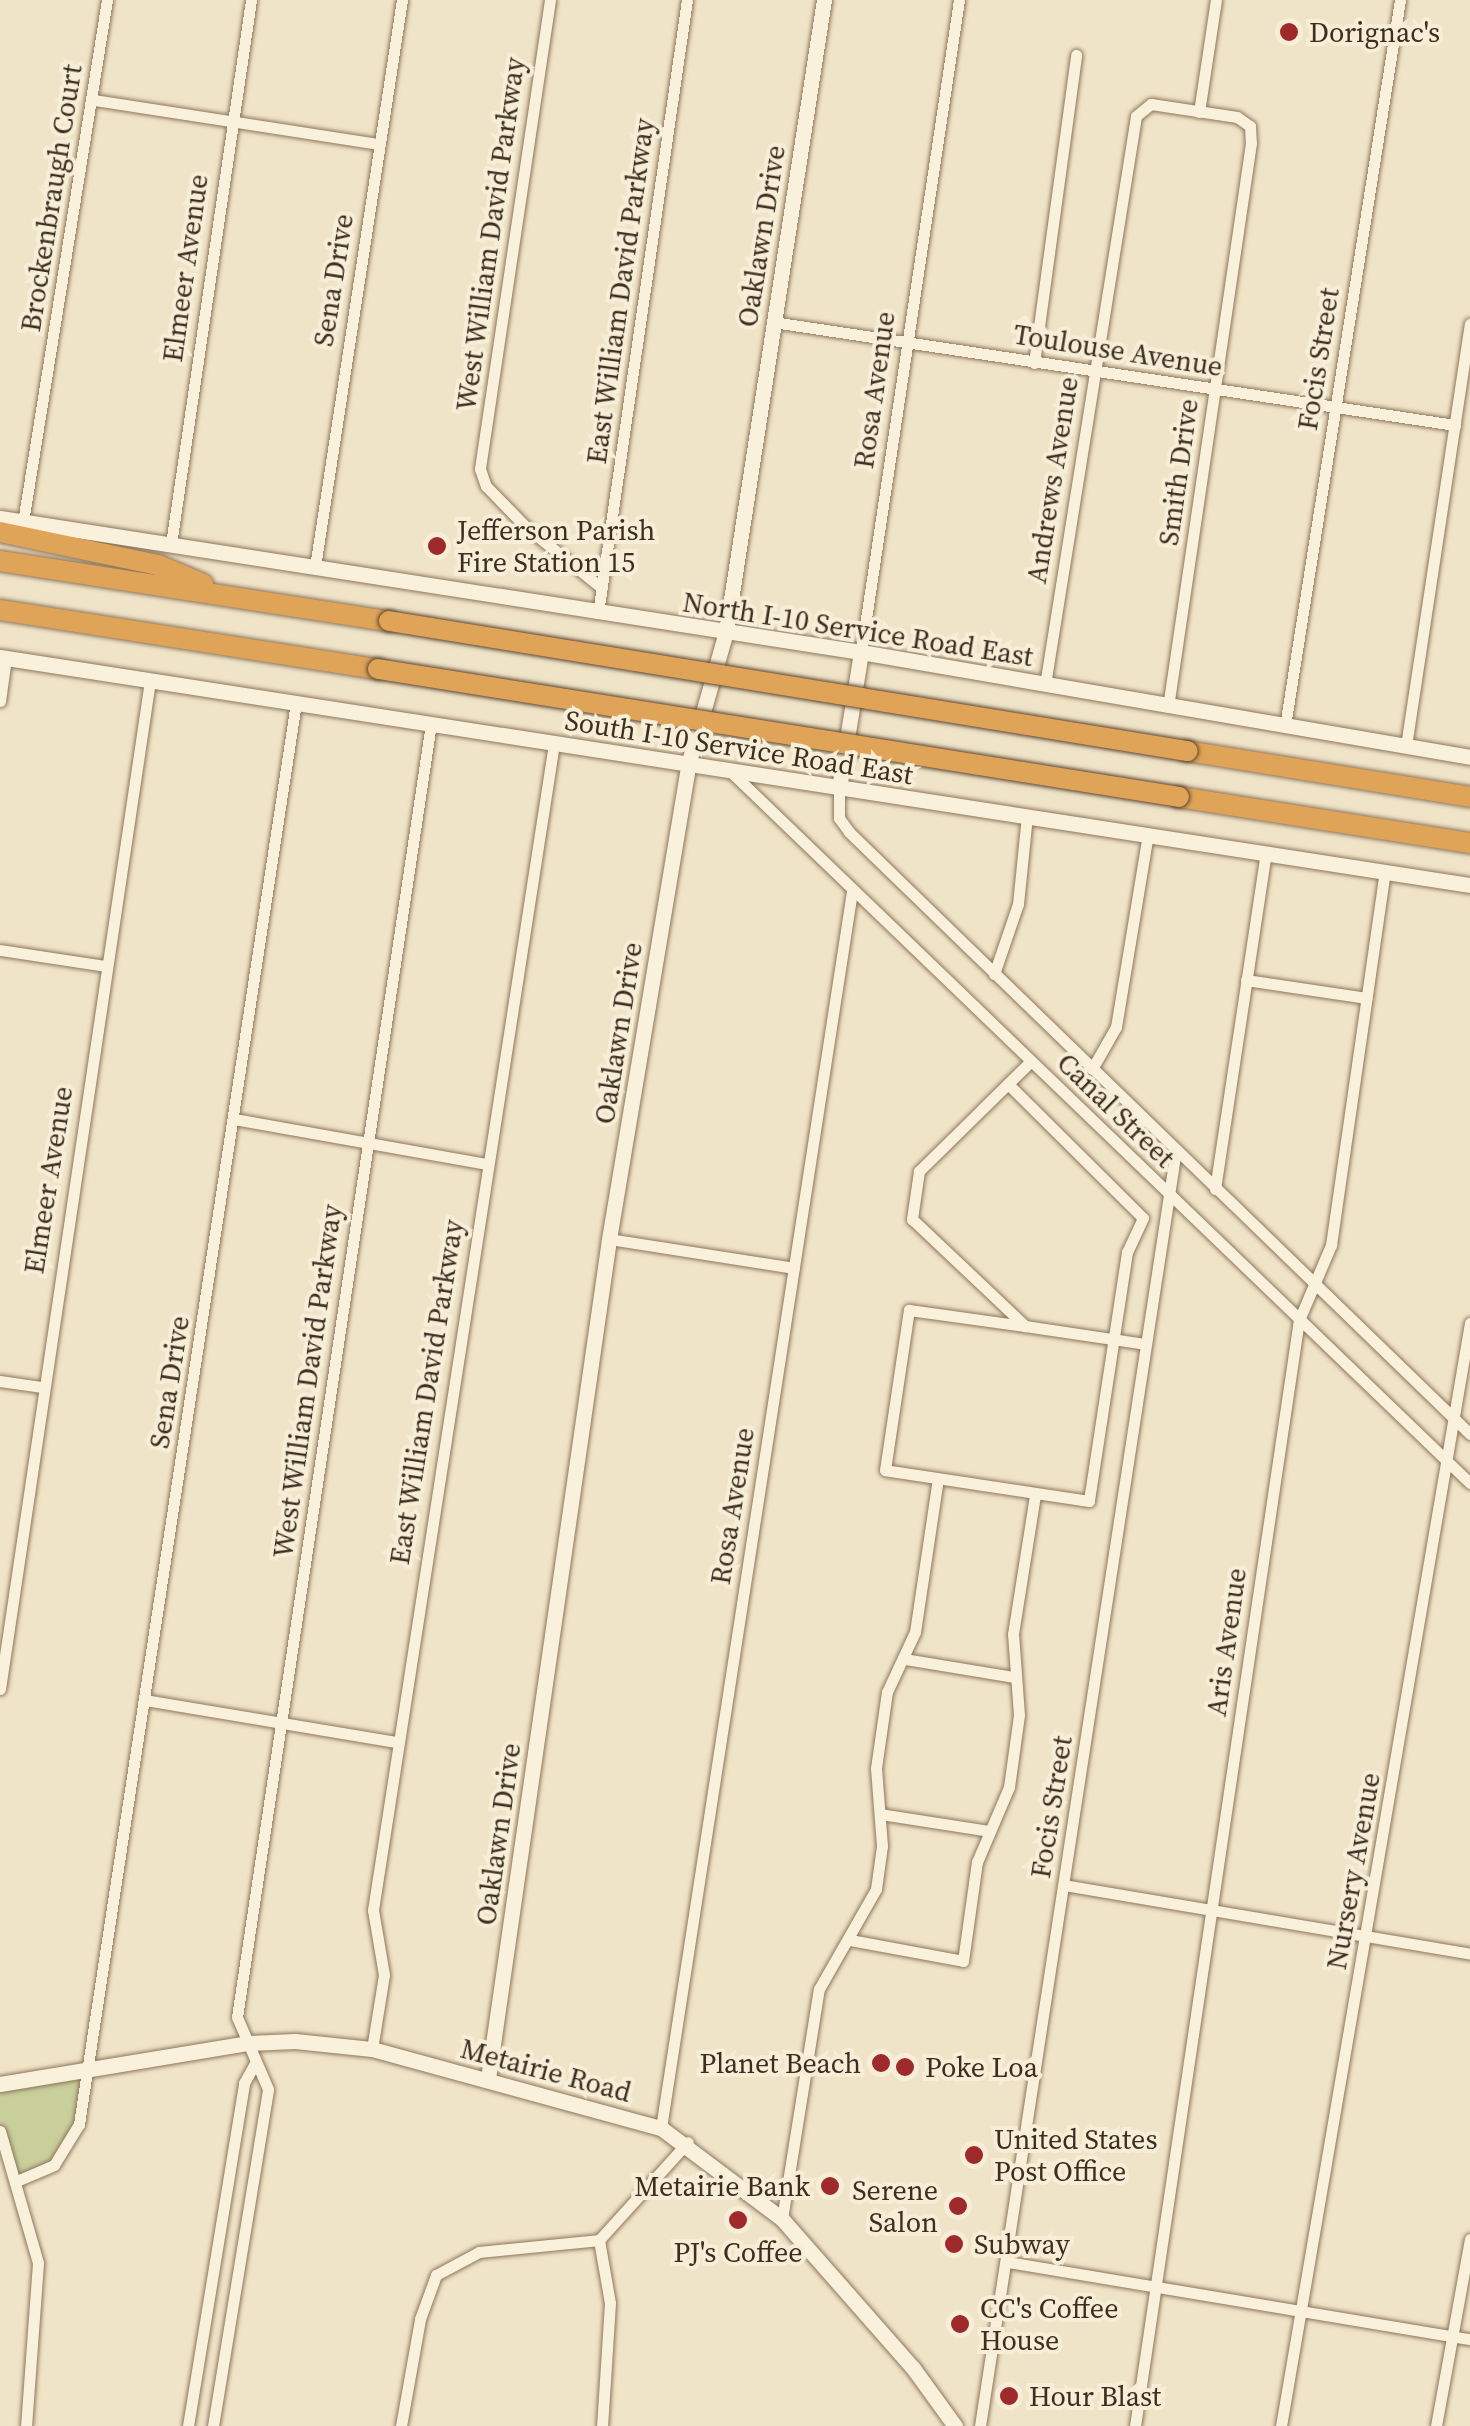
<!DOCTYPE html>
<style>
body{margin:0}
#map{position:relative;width:1470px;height:2426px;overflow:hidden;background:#f0e4c8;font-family:"Source Serif 4",serif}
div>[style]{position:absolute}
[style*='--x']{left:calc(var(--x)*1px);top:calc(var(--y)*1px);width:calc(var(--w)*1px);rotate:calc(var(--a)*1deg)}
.green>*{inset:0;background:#c9cf9b}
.roads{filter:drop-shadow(0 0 2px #8d765c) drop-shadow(0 0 2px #8d765c)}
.street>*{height:11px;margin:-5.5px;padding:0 5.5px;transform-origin:5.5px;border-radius:5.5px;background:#faf1dc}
.secondary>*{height:15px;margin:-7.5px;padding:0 7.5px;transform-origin:7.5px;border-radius:7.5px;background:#faf1dc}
.highway>*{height:20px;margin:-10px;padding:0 10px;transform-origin:10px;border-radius:10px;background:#e0a458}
.bridges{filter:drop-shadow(0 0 2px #5b4430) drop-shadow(0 0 2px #5b4430)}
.highway-bridge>*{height:20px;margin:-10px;padding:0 10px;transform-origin:10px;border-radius:10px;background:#e0a458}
.dots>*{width:28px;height:28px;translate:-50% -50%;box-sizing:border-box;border:5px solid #f7eed8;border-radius:50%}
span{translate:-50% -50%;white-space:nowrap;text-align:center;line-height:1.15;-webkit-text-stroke:8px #f7eed8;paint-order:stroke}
.poi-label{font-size:28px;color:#3d2e20}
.left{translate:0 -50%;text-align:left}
.right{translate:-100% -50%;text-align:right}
.street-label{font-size:28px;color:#3d2e20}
</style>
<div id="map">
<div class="green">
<i style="clip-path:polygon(87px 2068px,75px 2136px,54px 2165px,19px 2180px,0 2137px,0 2087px)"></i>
</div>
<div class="roads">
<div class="street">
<i style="--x:550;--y:0;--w:474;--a:98.5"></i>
<i style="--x:480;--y:469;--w:18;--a:71"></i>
<i style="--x:486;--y:486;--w:57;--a:45.7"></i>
<i style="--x:526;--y:527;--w:97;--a:38.8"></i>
<i style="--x:94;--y:100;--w:288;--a:8.8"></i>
<i style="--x:1199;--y:112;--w:113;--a:-81.4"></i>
<i style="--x:773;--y:322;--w:690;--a:8.59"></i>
<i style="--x:1034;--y:363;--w:311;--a:-82.2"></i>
<i style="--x:23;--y:522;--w:529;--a:-80.86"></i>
<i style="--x:171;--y:544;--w:550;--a:-81.63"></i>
<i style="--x:315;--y:567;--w:574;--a:-81.28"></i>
<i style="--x:598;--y:613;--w:619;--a:-81.74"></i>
<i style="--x:861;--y:652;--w:659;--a:-81.45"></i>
<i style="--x:1045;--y:685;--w:576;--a:-80.91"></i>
<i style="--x:1136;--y:116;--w:19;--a:-39"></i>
<i style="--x:1151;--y:104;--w:87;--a:8.6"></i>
<i style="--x:1237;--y:117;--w:16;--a:35"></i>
<i style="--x:1250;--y:126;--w:17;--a:87"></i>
<i style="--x:1251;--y:143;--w:570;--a:98.37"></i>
<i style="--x:0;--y:701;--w:43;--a:-82.1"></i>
<i style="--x:1285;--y:726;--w:735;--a:-81"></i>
<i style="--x:1406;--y:746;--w:427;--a:-81.4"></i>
<i style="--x:730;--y:771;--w:1027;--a:43.9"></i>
<i style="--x:839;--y:788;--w:30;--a:90"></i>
<i style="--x:839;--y:818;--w:17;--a:54"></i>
<i style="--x:849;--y:832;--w:865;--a:44.11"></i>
<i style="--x:0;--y:950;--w:107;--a:8.6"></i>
<i style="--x:994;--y:974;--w:74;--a:-71.1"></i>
<i style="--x:1018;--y:904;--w:89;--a:-84.2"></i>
<i style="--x:1246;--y:980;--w:122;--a:8.5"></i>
<i style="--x:1030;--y:1062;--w:156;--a:135.5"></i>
<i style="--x:919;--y:1171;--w:49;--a:98.3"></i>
<i style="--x:912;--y:1219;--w:156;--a:43.4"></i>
<i style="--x:1025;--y:1326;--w:121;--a:8.5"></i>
<i style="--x:1092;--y:1069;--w:48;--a:-60.3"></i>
<i style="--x:1116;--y:1027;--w:196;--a:-80.6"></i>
<i style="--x:1008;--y:1084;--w:190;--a:44.8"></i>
<i style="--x:1143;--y:1218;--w:38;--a:115"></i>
<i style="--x:1127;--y:1252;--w:252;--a:98.7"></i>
<i style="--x:1089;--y:1501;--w:206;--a:-171.4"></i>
<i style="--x:885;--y:1470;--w:162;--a:-81.5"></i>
<i style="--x:909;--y:1310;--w:117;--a:7.9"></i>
<i style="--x:234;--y:1119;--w:256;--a:10.1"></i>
<i style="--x:1215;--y:1189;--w:340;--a:-81.4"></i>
<i style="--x:609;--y:1239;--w:187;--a:8.9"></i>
<i style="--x:0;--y:1381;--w:41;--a:8.3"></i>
<i style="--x:905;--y:1659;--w:110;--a:9.4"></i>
<i style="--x:0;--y:1689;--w:1020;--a:-81.54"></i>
<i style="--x:145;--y:1700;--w:255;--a:9.5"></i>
<i style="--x:880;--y:1814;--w:111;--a:8.8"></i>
<i style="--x:1064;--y:1885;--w:412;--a:9.6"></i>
<i style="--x:850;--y:1940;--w:115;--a:10.5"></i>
<i style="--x:963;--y:1961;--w:100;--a:-82"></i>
<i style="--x:977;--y:1862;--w:82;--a:-66.9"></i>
<i style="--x:1009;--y:1787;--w:73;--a:-82.1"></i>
<i style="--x:1019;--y:1715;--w:81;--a:-94.2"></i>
<i style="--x:1013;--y:1634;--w:141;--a:-81"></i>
<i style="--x:372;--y:2049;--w:75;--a:-80.8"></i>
<i style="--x:384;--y:1975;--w:66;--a:-99.6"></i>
<i style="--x:373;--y:1910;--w:1180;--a:-81.18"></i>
<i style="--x:661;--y:2128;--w:1251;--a:-81.22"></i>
<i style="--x:0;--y:2131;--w:137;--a:73.9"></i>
<i style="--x:38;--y:2263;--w:163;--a:94.2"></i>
<i style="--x:19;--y:2180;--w:38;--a:-23"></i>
<i style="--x:54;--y:2165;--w:48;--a:-58.6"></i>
<i style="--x:79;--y:2124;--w:1437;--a:-81.32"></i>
<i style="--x:782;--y:2219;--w:233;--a:-80.9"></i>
<i style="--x:819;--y:1989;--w:115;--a:-60.3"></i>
<i style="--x:876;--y:1889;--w:43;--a:-82.1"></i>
<i style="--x:882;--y:1846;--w:78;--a:-94.4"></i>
<i style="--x:876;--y:1768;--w:77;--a:-81.8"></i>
<i style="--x:887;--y:1692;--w:66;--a:-65"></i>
<i style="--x:915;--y:1632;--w:155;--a:-81.5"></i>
<i style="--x:599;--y:2240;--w:64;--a:80.1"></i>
<i style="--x:610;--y:2303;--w:123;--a:93.7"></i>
<i style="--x:599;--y:2240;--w:132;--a:-47.8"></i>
<i style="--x:1008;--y:2262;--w:468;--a:9.5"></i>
<i style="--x:188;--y:2426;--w:348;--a:-80.7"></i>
<i style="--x:244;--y:2083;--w:23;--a:-61"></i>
<i style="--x:213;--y:2426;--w:341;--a:-80.7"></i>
<i style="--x:268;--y:2089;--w:78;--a:-113.3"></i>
<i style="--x:237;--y:2017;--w:1307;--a:-81.47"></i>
<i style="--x:401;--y:2426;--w:109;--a:-79.9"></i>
<i style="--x:420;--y:2319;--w:47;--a:-70"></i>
<i style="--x:436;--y:2275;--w:49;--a:-28.1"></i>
<i style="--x:479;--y:2252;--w:121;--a:-5.7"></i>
<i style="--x:980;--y:2426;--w:1291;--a:-81.27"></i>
<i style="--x:1135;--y:2426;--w:1118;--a:-81.57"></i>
<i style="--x:1299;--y:1320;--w:82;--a:-66.9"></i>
<i style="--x:1331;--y:1245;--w:378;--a:-81.8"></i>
<i style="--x:1281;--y:2426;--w:1119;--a:-80.28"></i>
<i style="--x:1436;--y:2426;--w:190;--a:-79.7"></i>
</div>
<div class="secondary">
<i style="--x:0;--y:518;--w:871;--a:8.85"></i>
<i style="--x:861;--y:652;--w:618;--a:9.78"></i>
<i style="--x:0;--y:657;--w:1488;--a:8.82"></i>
<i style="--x:839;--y:788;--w:138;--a:-80.8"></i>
<i style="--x:488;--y:2079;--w:849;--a:-81.8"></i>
<i style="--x:609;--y:1239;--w:481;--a:-80.5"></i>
<i style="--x:688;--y:765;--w:138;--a:-74.1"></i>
<i style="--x:726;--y:632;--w:640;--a:-81.19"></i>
<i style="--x:0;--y:2084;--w:252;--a:-9.4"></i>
<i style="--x:249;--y:2043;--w:46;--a:-2.5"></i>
<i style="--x:295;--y:2041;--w:77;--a:5.9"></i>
<i style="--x:372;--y:2049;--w:300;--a:15.3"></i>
<i style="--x:661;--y:2128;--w:151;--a:36.9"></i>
<i style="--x:782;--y:2219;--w:198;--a:48.7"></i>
<i style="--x:913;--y:2368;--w:72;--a:54.1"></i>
</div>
<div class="highway">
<i style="--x:0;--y:532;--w:161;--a:11.8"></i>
<i style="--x:158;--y:565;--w:49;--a:22.9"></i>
<i style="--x:0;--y:561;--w:394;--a:8.8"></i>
<i style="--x:0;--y:610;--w:383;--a:8.9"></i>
<i style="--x:1187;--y:751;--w:287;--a:9.2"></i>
<i style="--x:1179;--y:797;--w:295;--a:9"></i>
</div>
</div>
<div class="bridges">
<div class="highway-bridge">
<i style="--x:389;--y:621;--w:809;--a:9.25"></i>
<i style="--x:378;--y:669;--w:811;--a:9.08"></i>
</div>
</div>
<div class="dots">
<i style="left:1289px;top:32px;background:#9e2a2b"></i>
<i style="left:437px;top:546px;background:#9e2a2b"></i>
<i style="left:881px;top:2063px;background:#9e2a2b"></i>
<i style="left:905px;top:2067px;background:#9e2a2b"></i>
<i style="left:974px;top:2155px;background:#9e2a2b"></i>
<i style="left:830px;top:2186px;background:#9e2a2b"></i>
<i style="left:958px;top:2206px;background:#9e2a2b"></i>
<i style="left:738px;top:2220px;background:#9e2a2b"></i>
<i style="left:954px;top:2244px;background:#9e2a2b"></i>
<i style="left:960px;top:2324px;background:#9e2a2b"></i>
<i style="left:1009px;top:2396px;background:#9e2a2b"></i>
</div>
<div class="poi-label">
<span class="left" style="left:1309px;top:32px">Dorignac's</span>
<span class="left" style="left:457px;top:546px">Jefferson Parish<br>Fire Station 15</span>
<span class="right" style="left:861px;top:2063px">Planet Beach</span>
<span class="left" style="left:925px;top:2067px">Poke Loa</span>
<span class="left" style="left:994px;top:2155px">United States<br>Post Office</span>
<span class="right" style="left:810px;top:2186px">Metairie Bank</span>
<span class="right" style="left:938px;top:2206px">Serene<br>Salon</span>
<span class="left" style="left:974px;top:2244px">Subway</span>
<span style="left:738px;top:2252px">PJ's Coffee</span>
<span class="left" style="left:980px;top:2324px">CC's Coffee<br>House</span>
<span class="left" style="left:1029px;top:2396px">Hour Blast</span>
</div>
<div class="street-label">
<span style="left:51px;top:198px;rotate:-81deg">Brockenbraugh Court</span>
<span style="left:490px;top:234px;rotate:-82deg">West William David Parkway</span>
<span style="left:761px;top:236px;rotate:-81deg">Oaklawn Drive</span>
<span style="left:185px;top:268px;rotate:-82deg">Elmeer Avenue</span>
<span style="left:333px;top:280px;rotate:-81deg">Sena Drive</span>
<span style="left:620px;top:291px;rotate:-82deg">East William David Parkway</span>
<span style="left:1118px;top:350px;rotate:9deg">Toulouse Avenue</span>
<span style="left:1318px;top:359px;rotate:-81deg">Focis Street</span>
<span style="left:874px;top:390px;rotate:-82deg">Rosa Avenue</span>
<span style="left:1178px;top:472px;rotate:-82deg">Smith Drive</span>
<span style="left:1052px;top:480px;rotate:-81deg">Andrews Avenue</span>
<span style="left:858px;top:629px;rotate:9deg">North I-10 Service Road East</span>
<span style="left:739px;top:747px;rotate:9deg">South I-10 Service Road East</span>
<span style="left:618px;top:1033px;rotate:-81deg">Oaklawn Drive</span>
<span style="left:1116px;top:1110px;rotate:44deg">Canal Street</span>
<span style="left:48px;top:1180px;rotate:-81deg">Elmeer Avenue</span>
<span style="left:307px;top:1381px;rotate:-82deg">West William David Parkway</span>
<span style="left:169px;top:1382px;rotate:-81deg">Sena Drive</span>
<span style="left:426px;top:1392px;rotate:-81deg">East William David Parkway</span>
<span style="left:732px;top:1506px;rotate:-81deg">Rosa Avenue</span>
<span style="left:1226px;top:1642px;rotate:-82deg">Aris Avenue</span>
<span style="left:1051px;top:1807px;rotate:-81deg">Focis Street</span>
<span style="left:498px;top:1834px;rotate:-82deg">Oaklawn Drive</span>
<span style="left:1353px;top:1871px;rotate:-80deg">Nursery Avenue</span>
<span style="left:546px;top:2070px;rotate:15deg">Metairie Road</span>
</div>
</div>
